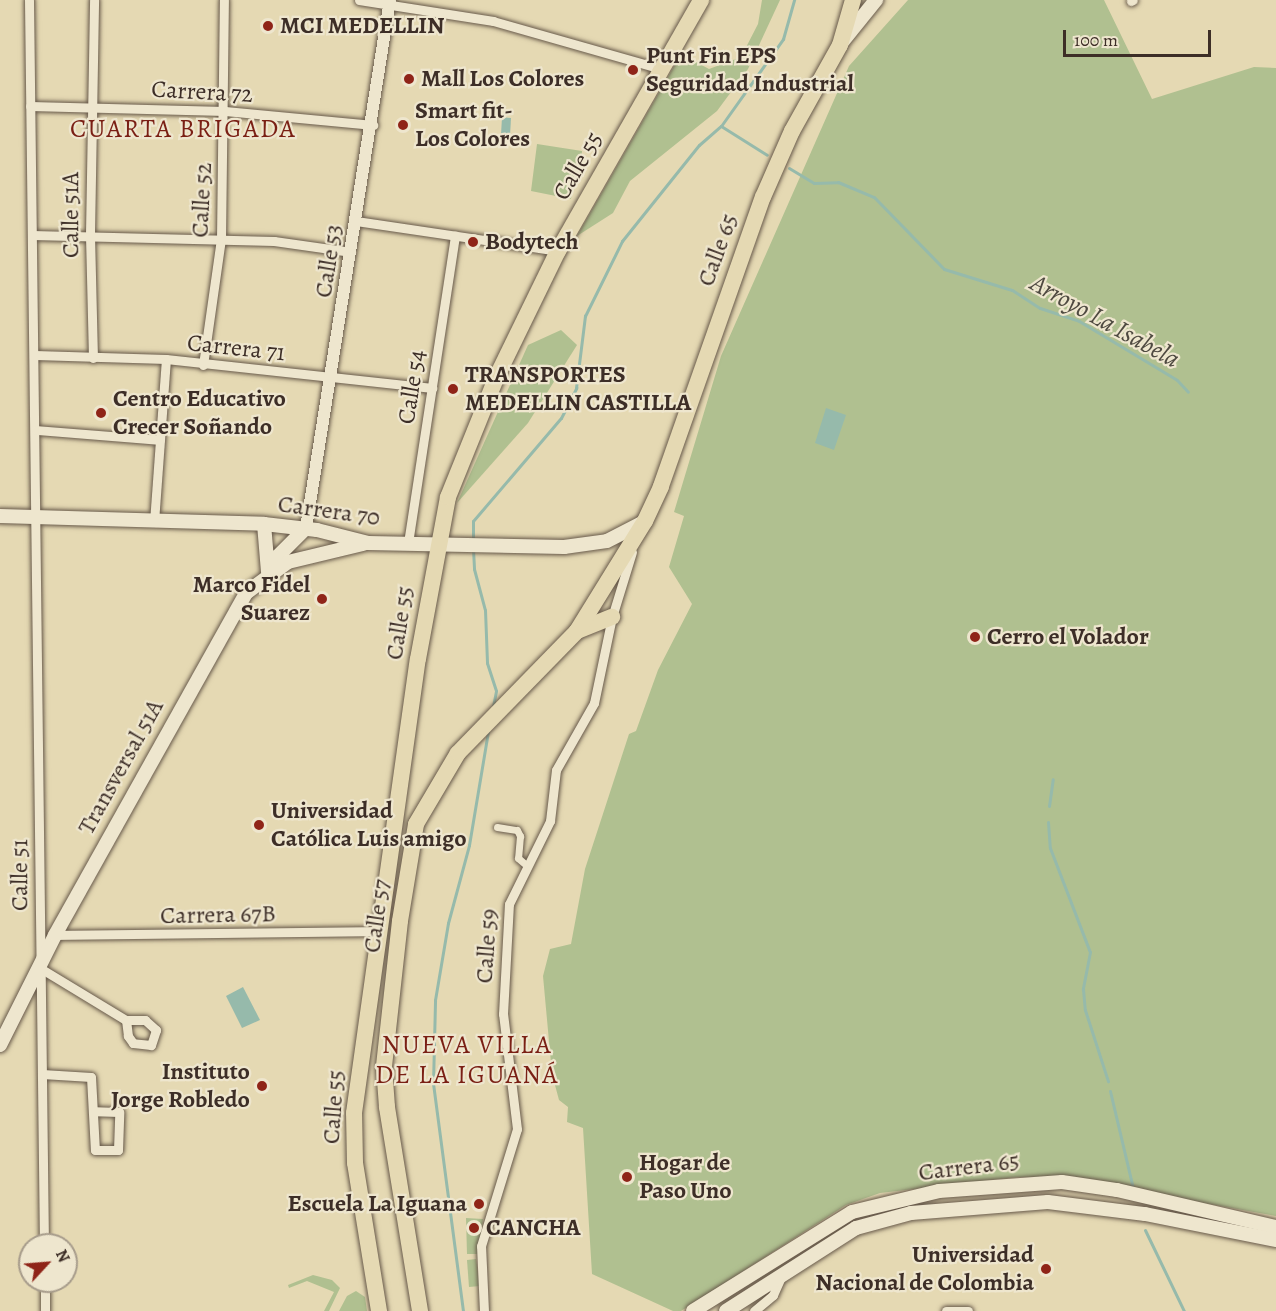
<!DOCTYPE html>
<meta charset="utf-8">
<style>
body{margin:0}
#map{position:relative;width:1276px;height:1311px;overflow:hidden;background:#e5d9b3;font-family:Alegreya,serif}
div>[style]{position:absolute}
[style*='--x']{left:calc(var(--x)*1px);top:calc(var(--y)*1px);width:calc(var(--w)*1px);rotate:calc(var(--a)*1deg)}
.green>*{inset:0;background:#b0c090}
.water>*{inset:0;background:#96baab}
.stream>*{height:3px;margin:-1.5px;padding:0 1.5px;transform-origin:1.5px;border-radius:1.5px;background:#96baab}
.roads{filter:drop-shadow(0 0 2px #67594a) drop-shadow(0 0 2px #67594a)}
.pedestrian>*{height:7px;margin:-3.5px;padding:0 3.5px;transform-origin:3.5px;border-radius:3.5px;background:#eee6ce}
.minor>*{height:9px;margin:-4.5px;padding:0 4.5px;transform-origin:4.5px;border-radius:4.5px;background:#eee6ce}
.tertiary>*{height:12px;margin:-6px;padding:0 6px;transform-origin:6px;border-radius:6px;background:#eee6ce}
.secondary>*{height:14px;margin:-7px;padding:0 7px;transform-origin:7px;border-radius:7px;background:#eee6ce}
.trunk>*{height:16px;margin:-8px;padding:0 8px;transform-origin:8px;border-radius:8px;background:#e5d9b3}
.dots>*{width:16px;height:16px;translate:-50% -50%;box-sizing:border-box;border:3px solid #eee6ce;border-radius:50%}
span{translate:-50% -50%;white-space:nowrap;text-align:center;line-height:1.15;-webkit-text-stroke:4.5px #eee6ce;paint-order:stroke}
.poi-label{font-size:24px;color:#3d2e27;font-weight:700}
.left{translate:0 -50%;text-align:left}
.right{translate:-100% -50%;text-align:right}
.street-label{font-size:24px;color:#3d2e27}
.neighbourhood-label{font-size:26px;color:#7a1f14;letter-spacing:1.5px}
.water-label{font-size:26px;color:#4f4a41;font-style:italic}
.north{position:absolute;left:18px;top:1233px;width:60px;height:60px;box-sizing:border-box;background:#eee6ce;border:2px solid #a79c8b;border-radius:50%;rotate:64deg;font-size:16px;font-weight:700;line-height:24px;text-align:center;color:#3d2e27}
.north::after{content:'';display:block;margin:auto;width:21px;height:27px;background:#8f2418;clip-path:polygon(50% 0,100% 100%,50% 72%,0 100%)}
.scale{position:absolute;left:1063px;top:30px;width:148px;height:27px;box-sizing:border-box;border:3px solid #3d2e27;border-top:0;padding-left:8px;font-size:18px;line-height:21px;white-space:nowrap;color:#3d2e27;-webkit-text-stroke:4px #eee6ce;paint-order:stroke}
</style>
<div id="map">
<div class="green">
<i style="clip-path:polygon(762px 0,780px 0,748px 69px,717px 111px,630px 181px,613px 213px,577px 236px,681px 54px,709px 69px,741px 57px,758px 24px)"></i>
<i style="clip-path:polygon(908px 0,1104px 0,1152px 99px,1254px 67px,1276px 68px,1276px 1216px,1070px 1179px,1017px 1177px,880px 1193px,846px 1205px,681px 1311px,673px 1311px,592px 1274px,583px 1128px,567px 1122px,568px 1107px,559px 1100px,552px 1074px,543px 976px,550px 949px,571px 944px,585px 869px,629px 734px,636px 731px,658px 670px,692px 604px,669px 567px,684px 516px,674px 512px,721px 356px,849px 66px)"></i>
<i style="clip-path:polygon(537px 144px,582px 151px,580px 175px,574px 174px,571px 199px,531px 191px)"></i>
<i style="clip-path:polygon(561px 330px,577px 345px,528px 423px,457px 503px,528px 345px)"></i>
<i style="clip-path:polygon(466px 1218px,483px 1219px,479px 1254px,467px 1254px)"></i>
<i style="clip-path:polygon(476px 1259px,480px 1286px,469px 1287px,467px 1260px)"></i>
<i style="clip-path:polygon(313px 1275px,332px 1280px,340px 1288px,329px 1311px,324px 1311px,334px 1292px,307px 1281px,289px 1288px,288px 1285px)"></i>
<i style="clip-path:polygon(356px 1291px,365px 1297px,367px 1311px,339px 1311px,347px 1296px)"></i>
</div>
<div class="water">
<i style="clip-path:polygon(502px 117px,511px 118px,510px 136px,501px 135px)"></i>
<i style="clip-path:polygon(826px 408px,846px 415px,834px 450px,815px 443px)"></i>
<i style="clip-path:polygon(243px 987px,260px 1020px,242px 1028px,226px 996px)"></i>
</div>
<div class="stream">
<i style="--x:721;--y:126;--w:54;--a:32.2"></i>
<i style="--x:789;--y:168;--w:29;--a:31"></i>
<i style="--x:814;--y:183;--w:24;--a:-2"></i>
<i style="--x:838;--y:182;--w:39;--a:23"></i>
<i style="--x:874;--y:197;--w:100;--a:45.8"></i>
<i style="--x:944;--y:269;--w:71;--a:17.2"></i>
<i style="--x:1012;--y:290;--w:33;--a:33"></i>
<i style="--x:1040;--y:308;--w:41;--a:18.4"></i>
<i style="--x:1079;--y:321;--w:114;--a:31"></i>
<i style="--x:1177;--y:380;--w:16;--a:47"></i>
<i style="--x:473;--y:542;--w:21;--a:-90"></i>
<i style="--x:473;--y:521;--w:135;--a:-49.5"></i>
<i style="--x:561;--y:418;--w:34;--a:-63"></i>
<i style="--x:576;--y:388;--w:73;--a:-82.9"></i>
<i style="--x:585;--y:316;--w:84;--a:-63.7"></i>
<i style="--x:622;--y:241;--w:123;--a:-51.3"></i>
<i style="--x:699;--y:145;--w:29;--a:-41"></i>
<i style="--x:721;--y:126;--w:107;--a:-54.5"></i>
<i style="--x:783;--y:39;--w:41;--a:-74.2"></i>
<i style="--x:473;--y:549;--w:20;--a:87"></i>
<i style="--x:474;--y:569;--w:42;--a:75"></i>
<i style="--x:485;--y:610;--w:53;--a:87.8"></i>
<i style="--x:487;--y:663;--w:29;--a:72"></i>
<i style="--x:496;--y:691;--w:16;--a:101"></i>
<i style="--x:1049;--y:806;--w:27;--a:-82"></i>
<i style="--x:1048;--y:822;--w:26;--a:86"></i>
<i style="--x:1050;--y:848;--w:111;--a:69"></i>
<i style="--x:1090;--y:952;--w:38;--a:101"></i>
<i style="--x:1083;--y:989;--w:21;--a:85"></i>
<i style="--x:1085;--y:1010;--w:75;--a:72.1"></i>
<i style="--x:1110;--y:1091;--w:100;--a:76.7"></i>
<i style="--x:1145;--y:1230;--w:90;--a:64.3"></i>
<i style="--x:463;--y:1311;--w:229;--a:-97.5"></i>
<i style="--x:433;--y:1084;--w:84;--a:-88.6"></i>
<i style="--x:435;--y:1000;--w:78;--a:-80.4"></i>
<i style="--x:448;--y:923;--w:81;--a:-74.9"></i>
<i style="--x:469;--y:845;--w:116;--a:-80.5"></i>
</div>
<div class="roads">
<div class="pedestrian">
<i style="--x:497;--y:827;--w:20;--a:9"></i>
<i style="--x:517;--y:830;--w:7;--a:63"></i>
<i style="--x:520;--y:836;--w:22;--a:95"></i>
<i style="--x:518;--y:858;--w:11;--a:41"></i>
</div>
<div class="minor">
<i style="--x:29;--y:0;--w:1245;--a:89.31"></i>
<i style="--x:359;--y:0;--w:136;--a:8.9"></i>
<i style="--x:493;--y:21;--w:175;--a:15.9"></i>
<i style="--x:1131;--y:1;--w:2;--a:-27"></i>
<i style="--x:30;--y:106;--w:195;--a:1.5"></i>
<i style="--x:225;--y:111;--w:149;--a:5.4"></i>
<i style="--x:356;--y:221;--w:204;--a:8.4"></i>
<i style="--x:32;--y:235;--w:242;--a:1.4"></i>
<i style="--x:274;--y:241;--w:78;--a:8.1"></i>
<i style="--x:35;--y:355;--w:131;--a:1.7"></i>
<i style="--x:166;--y:359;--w:268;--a:6.2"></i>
<i style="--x:93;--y:358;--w:124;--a:-91.4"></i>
<i style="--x:90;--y:234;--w:234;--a:-89"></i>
<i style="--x:203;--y:365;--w:127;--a:-81.9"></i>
<i style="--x:221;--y:239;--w:239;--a:-89.3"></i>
<i style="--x:36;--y:430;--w:124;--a:4.6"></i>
<i style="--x:154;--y:522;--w:163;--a:-85.8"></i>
<i style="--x:408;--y:543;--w:311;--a:-81.3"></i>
<i style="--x:55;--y:935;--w:326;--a:-0.7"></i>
<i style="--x:40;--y:968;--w:100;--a:31.2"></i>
<i style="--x:126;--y:1020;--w:19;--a:0"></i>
<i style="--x:145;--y:1020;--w:15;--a:42"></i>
<i style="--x:156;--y:1030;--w:16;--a:108"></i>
<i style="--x:151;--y:1045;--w:18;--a:-174"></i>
<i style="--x:133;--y:1043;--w:9;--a:-126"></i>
<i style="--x:128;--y:1036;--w:16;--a:-97"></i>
<i style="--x:42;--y:1074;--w:49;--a:3.5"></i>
<i style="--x:91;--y:1077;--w:73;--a:86.9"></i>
<i style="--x:95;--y:1150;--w:23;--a:0"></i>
<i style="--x:118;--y:1150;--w:38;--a:-88"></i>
<i style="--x:119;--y:1112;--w:24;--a:-178"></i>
<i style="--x:45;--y:1281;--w:30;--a:90"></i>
<i style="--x:484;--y:1311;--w:65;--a:-92.6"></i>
<i style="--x:481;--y:1246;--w:122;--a:-72.9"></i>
<i style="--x:517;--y:1129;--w:116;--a:-96.9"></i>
<i style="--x:503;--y:1014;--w:110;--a:-86.9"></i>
<i style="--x:509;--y:904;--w:93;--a:-63.7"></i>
<i style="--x:550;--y:821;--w:51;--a:-83.3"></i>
<i style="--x:556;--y:770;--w:77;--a:-60.4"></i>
<i style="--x:594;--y:703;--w:88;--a:-78.2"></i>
<i style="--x:612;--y:617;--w:68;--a:-72.9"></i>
<i style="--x:754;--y:1311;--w:25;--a:-40"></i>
<i style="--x:773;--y:1295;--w:22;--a:-66"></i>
<i style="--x:946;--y:1311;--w:22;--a:0"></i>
</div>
<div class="tertiary">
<i style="--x:306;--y:528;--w:535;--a:-80.96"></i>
</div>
<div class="secondary">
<i style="--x:843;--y:41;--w:53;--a:-51.2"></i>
<i style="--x:0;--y:516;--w:264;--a:1.7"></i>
<i style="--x:264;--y:524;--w:53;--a:6.5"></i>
<i style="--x:317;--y:530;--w:53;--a:14.3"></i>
<i style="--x:368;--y:543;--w:196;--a:1.2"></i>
<i style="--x:564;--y:547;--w:43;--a:-7.9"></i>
<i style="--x:607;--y:541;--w:42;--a:-27.2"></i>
<i style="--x:264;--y:524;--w:48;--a:85.2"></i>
<i style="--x:269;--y:572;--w:18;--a:-61"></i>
<i style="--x:278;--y:556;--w:40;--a:-45"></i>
<i style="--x:0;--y:1045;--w:123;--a:-63.4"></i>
<i style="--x:55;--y:935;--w:392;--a:-60.8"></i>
<i style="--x:246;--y:593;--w:52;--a:-36.4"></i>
<i style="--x:288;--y:562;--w:77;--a:-13.5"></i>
<i style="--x:693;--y:1311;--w:187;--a:-31.9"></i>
<i style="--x:852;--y:1212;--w:89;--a:-13.6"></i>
<i style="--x:939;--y:1191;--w:123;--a:-4.2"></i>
<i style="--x:1062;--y:1182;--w:56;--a:8.3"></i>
<i style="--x:1117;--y:1190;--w:163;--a:13.1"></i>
<i style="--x:726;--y:1311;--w:154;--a:-32.6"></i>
<i style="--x:856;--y:1228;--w:57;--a:-15.3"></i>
<i style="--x:911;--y:1213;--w:137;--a:-4.6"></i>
<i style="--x:1048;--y:1202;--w:98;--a:7.1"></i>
<i style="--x:1145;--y:1214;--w:134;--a:11.2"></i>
</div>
<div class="trunk">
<i style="--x:577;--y:631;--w:38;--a:-22"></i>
<i style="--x:379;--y:1311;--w:150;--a:-99.2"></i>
<i style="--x:355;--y:1163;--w:50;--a:-91.1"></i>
<i style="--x:354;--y:1113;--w:458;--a:-82"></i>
<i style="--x:418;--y:659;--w:165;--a:-79.5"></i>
<i style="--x:448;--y:497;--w:128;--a:-68"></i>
<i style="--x:496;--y:378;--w:141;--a:-64"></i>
<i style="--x:558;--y:251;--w:289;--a:-60.3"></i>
<i style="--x:420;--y:1311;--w:207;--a:-99.2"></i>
<i style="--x:387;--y:1107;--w:41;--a:-94.2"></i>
<i style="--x:384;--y:1066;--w:146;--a:-83.7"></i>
<i style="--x:400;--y:921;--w:98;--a:-80.6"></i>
<i style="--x:416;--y:824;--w:82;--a:-59.4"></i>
<i style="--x:458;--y:753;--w:170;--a:-45.7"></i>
<i style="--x:577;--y:631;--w:129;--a:-58.3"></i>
<i style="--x:645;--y:521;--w:38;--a:-65"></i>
<i style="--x:661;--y:486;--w:306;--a:-70.6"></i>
<i style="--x:763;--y:197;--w:72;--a:-66.3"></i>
<i style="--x:792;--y:131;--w:98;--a:-60.8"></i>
<i style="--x:840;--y:45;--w:47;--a:-73.9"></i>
</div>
</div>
<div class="dots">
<i style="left:268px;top:26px;background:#8f2418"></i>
<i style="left:633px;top:70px;background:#8f2418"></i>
<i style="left:409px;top:79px;background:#8f2418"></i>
<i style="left:403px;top:125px;background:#8f2418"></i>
<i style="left:473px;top:242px;background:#8f2418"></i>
<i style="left:453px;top:389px;background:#8f2418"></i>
<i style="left:101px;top:413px;background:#8f2418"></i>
<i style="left:322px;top:599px;background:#8f2418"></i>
<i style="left:975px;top:637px;background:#8f2418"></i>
<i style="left:259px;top:825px;background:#8f2418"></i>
<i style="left:262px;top:1086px;background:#8f2418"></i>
<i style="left:627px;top:1177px;background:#8f2418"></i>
<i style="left:479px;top:1204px;background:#8f2418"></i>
<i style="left:474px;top:1228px;background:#8f2418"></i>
<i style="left:1046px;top:1269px;background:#8f2418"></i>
</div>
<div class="poi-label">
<span class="left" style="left:280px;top:26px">MCI MEDELLIN</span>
<span class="left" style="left:646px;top:70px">Punt Fin EPS<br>Seguridad Industrial</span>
<span class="left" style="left:421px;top:79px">Mall Los Colores</span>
<span class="left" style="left:415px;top:125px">Smart fit-<br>Los Colores</span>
<span class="left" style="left:485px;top:242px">Bodytech</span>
<span class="left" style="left:465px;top:389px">TRANSPORTES<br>MEDELLIN CASTILLA</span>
<span class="left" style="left:113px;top:413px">Centro Educativo<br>Crecer Soñando</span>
<span class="right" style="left:310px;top:599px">Marco Fidel<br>Suarez</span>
<span class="left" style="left:987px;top:637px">Cerro el Volador</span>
<span class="left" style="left:271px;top:825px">Universidad<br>Católica Luis amigo</span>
<span class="right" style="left:250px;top:1086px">Instituto<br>Jorge Robledo</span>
<span class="left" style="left:639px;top:1177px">Hogar de<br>Paso Uno</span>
<span class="right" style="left:467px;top:1204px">Escuela La Iguana</span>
<span class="left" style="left:486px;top:1228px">CANCHA</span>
<span class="right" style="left:1034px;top:1269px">Universidad<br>Nacional de Colombia</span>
</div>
<div class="street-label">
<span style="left:202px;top:92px;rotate:3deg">Carrera 72</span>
<span style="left:578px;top:166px;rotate:-60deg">Calle 55</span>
<span style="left:202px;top:200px;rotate:-87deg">Calle 52</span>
<span style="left:71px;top:215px;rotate:-90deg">Calle 51A</span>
<span style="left:718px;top:250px;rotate:-70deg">Calle 65</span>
<span style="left:329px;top:261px;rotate:-81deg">Calle 53</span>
<span style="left:236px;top:348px;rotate:6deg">Carrera 71</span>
<span style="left:412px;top:387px;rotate:-81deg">Calle 54</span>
<span style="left:329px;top:511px;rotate:8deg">Carrera 70</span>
<span style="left:400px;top:623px;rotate:-81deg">Calle 55</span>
<span style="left:121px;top:767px;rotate:-61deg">Transversal 51A</span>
<span style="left:20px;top:875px;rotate:-90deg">Calle 51</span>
<span style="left:218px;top:915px;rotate:-1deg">Carrera 67B</span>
<span style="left:377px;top:916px;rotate:-82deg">Calle 57</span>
<span style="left:487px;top:946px;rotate:-86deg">Calle 59</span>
<span style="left:334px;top:1107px;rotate:-86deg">Calle 55</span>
<span style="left:969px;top:1167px;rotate:-7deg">Carrera 65</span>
</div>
<div class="neighbourhood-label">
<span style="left:183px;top:129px">CUARTA BRIGADA</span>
<span style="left:467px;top:1060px">NUEVA VILLA<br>DE LA IGUANÁ</span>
</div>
<div class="water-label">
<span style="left:1105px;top:321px;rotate:29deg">Arroyo La Isabela</span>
</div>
<div class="north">N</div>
<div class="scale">100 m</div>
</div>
